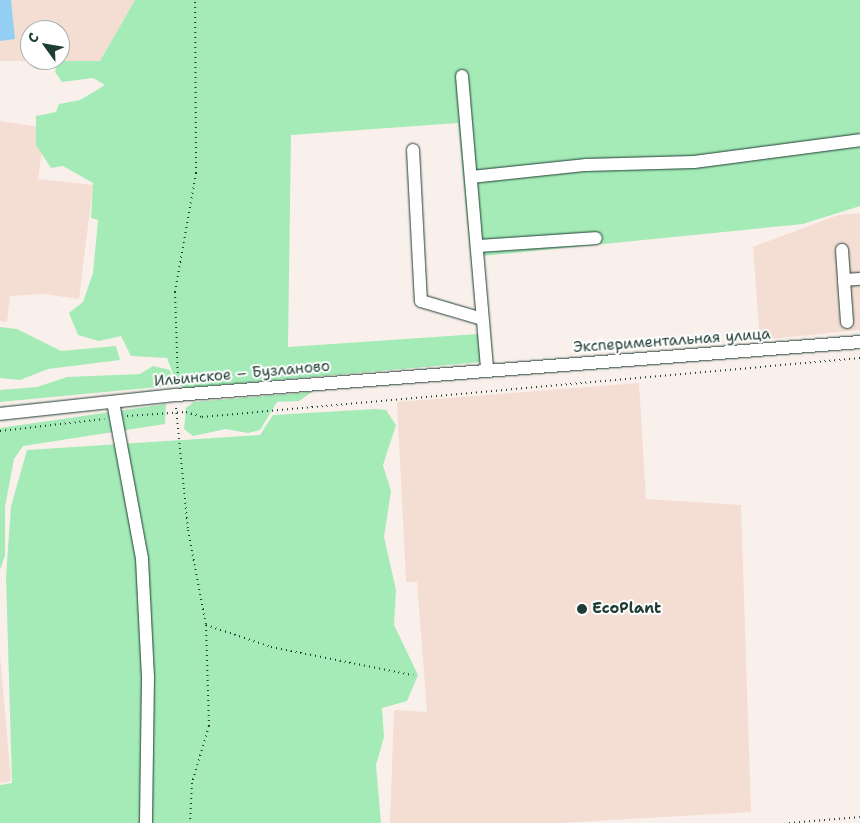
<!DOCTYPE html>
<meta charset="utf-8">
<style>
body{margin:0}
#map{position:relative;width:860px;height:823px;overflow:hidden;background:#faf0eb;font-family:"Shantell Sans",sans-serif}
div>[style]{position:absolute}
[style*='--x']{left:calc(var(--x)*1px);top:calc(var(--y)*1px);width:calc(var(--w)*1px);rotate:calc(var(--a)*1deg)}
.built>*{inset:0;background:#f4ddd3}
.green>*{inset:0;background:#a5ebb7}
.water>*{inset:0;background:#92cff2}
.path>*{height:2px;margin-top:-1px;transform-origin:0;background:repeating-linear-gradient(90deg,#1f3d34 0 1px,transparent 0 5px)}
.roads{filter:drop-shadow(0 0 1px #1f3d34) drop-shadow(0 0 1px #1f3d34)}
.minor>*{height:12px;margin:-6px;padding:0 6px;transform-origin:6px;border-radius:6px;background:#fff}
.dots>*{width:14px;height:14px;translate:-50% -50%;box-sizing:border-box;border:2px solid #fff;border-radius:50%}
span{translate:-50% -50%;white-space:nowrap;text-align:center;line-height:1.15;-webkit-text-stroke:4px #fff;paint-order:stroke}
.street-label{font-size:15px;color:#1f3d34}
.poi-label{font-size:15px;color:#1f3d34;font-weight:700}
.left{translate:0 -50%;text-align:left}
.north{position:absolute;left:20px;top:20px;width:50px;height:50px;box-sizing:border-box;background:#fff;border:1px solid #a5b1ae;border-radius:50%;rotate:302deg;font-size:14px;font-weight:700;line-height:20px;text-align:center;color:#1f3d34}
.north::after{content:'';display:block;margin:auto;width:18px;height:22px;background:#1f3d34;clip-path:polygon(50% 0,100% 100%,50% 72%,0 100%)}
</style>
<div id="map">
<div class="built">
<i style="clip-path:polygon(evenodd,0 0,135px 0,100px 61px,0 61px,0 0,30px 30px,60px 30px,60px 60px,30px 60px,30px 30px)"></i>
<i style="clip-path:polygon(0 121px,45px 128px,38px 179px,93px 185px,79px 299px,44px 294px,10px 296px,7px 322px,0 321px)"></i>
<i style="clip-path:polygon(860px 213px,860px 330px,760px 340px,753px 247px,838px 215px)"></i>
<i style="clip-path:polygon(639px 383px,646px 499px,741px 505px,751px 812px,559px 823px,390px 823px,394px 710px,427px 712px,417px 582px,406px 582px,397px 402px)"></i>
<i style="clip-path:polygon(0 654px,11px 781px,0 783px)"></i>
</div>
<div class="green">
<i style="clip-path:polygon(evenodd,135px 0,860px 0,860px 206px,803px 224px,482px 256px,493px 361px,185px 388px,177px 384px,167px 358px,131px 356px,121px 336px,99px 341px,78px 335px,69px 313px,83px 302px,93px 273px,98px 220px,91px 218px,93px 183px,63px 166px,51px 168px,36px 145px,36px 116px,56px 112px,59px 104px,80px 100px,105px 85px,93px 78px,62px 82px,55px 72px,58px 61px,100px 61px,135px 0,458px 123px,478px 334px,288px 347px,291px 135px,458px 123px)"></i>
<i style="clip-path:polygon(0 327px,17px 329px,61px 351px,116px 346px,120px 360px,48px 369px,20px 380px,0 378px)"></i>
<i style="clip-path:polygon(153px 366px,170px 370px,173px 382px,168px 386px,0 402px,0 390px,37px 387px,67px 377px,140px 374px)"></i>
<i style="clip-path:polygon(312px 392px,299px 401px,277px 402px,260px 430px,248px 433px,226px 429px,193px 436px,184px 429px,186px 408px,194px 402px)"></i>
<i style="clip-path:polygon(166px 404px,165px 424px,23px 446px,14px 459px,5px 507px,5px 555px,0 570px,0 428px)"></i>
<i style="clip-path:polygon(376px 409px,386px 410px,396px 425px,383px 465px,391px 491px,384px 537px,396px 590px,394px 625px,418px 675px,407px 701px,382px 708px,384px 737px,376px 765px,381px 823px,0 823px,0 785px,12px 783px,6px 577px,11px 506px,27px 450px,260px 435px,273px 415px)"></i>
</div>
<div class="water">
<i style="clip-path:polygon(0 0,11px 0,15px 39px,0 41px)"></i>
</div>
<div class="path">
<i style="--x:178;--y:383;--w:91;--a:-91.9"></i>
<i style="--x:175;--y:292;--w:121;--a:-80"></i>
<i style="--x:196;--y:173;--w:173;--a:-90.3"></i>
<i style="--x:176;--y:408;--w:123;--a:84.4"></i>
<i style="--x:188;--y:530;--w:97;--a:79.3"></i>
<i style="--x:206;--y:625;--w:101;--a:88.3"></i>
<i style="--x:209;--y:726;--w:59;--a:106.6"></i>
<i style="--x:192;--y:783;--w:40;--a:92.9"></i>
<i style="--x:127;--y:416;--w:59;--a:-3.9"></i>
<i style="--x:186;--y:412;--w:17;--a:17"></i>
<i style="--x:202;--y:417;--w:661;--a:-5.12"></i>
<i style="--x:0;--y:431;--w:105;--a:-6.6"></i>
<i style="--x:206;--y:625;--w:69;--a:18.7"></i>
<i style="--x:271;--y:647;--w:145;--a:11.2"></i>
<i style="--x:789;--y:823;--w:71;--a:-4.8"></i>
</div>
<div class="roads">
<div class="minor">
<i style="--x:462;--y:76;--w:294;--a:85.1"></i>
<i style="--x:413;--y:150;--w:151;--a:87"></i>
<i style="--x:421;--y:301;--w:64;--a:16.4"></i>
<i style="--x:471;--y:177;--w:116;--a:-6"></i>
<i style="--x:586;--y:165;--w:108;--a:-1.6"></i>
<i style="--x:694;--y:162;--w:167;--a:-7.5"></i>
<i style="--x:477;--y:246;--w:119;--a:-3.8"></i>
<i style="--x:842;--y:250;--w:30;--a:86"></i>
<i style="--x:847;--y:322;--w:42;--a:-94.1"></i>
<i style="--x:844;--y:280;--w:16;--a:-4"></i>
<i style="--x:113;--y:402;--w:160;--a:79.5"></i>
<i style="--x:142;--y:559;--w:118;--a:87.1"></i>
<i style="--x:148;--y:677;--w:146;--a:90.8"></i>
<i style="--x:0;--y:414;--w:177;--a:-6.2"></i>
<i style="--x:176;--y:395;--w:686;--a:-4.43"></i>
</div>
</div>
<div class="dots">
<i style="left:582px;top:609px;background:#1f3d34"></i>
</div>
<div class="street-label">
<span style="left:672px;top:341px;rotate:-4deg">Экспериментальная улица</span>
<span style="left:242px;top:374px;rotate:-5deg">Ильинское – Бузланово</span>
</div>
<div class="poi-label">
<span class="left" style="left:592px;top:609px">EcoPlant</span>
</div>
<div class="north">С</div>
</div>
